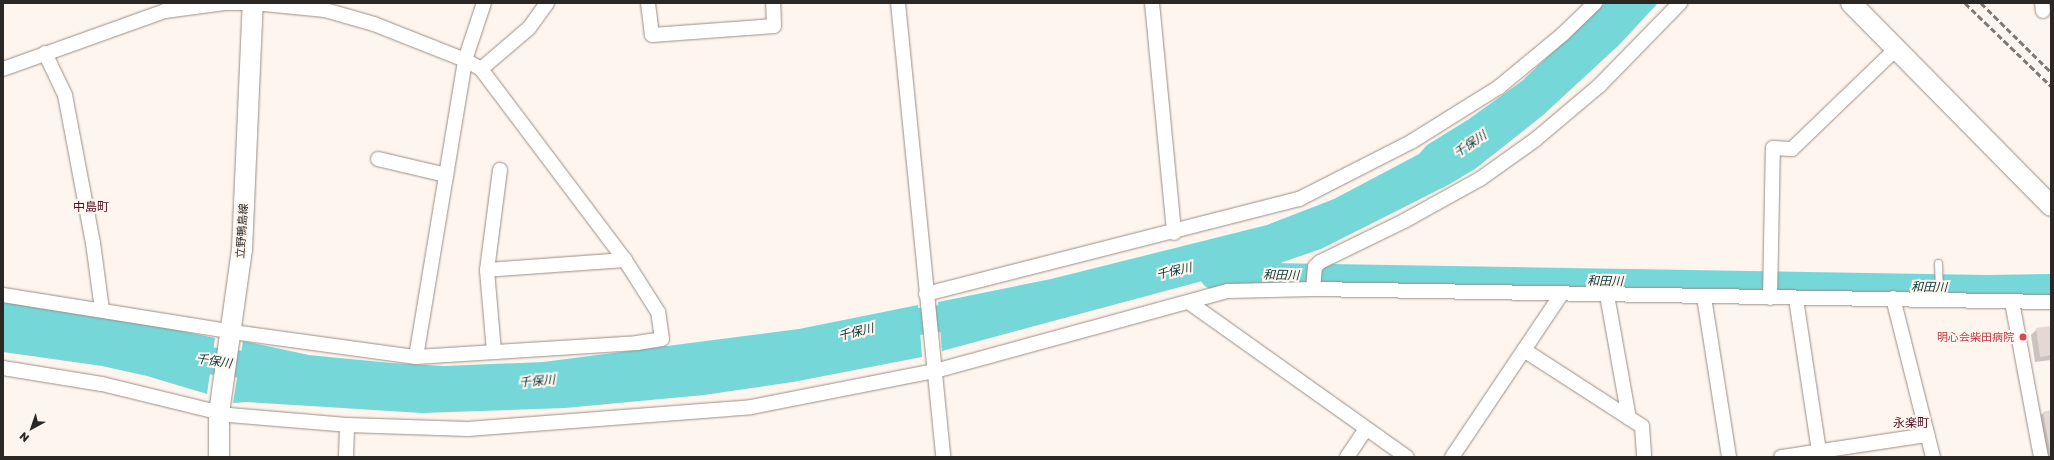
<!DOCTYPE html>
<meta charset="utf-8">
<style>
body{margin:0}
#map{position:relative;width:2054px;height:460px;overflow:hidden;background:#fef5ee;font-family:"Golos Text","Noto Sans JP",sans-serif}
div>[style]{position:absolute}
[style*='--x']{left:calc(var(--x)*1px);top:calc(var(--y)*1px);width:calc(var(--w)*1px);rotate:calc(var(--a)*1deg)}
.water>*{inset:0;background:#76d7d9}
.shadow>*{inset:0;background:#0003}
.river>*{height:27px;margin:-13.5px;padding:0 13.5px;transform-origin:13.5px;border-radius:13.5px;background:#76d7d9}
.building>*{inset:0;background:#e5d7d2}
.roads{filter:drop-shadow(0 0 1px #998f87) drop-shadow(0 0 1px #998f87)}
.lane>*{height:7px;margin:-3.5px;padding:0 3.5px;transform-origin:3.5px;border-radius:3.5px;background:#fff}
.street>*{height:14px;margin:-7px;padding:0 7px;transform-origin:7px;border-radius:7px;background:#fff}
.secondary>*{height:20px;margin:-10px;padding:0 10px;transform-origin:10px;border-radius:10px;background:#fff}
.rail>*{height:3px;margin-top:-1.5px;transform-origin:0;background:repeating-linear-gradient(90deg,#7f7975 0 6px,transparent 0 9px)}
.dots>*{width:11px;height:11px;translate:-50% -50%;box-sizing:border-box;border:2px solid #fef5ee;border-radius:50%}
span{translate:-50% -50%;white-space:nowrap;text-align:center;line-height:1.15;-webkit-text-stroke:4px #fef5ee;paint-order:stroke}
.street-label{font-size:11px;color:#2b2724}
.health-label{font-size:11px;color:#be3a42}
.right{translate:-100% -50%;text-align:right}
.water-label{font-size:12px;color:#053637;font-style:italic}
.neighbourhood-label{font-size:12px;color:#4f0b24}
.frame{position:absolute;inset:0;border:4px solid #2b2724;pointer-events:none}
.north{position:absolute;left:12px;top:408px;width:40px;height:40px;-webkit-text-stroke:3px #fef5ee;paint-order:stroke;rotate:220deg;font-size:11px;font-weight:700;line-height:16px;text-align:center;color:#2b2724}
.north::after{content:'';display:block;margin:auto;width:14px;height:18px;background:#2b2724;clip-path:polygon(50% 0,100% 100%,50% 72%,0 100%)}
</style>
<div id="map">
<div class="water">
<i style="clip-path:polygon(1605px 3px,1658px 3px,1619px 45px,1542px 116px,1475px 169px,1448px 185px,1321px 249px,1283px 262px,1278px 265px,1277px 271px,1251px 274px,1213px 284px,1210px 279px,942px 351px,938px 302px,1051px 279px,1267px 225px,1334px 199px,1419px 154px,1427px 145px,1469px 119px,1522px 81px)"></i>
<i style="clip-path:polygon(3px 301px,134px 321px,215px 338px,207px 394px,147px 376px,102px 366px,3px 352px)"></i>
<i style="clip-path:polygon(918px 305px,922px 357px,793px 382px,704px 395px,565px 408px,422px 413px,247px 402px,233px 403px,243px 341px,309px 355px,391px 363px,444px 366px,543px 362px,799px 329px)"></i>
</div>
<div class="shadow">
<i style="clip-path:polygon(2051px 327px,2051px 360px,2035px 362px,2031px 335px,2037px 329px)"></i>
<i style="clip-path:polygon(2051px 411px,2051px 457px,2045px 457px,2037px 419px,2043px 413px)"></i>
</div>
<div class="river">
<i style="--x:1213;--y:275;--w:774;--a:0.96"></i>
<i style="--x:1987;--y:288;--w:64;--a:-0.9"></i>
<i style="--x:883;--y:326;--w:94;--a:-8"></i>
<i style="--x:174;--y:356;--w:102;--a:6.8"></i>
</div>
<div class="building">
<i style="clip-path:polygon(2051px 326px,2051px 355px,2040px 357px,2036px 328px)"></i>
<i style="clip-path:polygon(2051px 410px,2051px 450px,2050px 450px,2043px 412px)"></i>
</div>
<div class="roads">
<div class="lane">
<i style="--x:1938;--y:263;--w:36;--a:88"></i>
</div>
<div class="street">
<i style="--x:254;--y:3;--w:71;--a:5.6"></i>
<i style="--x:325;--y:10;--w:51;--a:15.9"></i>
<i style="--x:374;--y:24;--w:98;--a:21.6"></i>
<i style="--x:465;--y:60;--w:18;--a:29"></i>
<i style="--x:481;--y:69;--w:63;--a:-40.5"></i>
<i style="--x:529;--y:28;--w:31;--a:-54"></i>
<i style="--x:648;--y:3;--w:32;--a:83"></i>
<i style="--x:652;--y:35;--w:122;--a:-4.2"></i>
<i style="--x:774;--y:26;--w:23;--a:-92"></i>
<i style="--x:898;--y:3;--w:456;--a:84.3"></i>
<i style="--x:1152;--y:3;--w:231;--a:84.5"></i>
<i style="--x:2042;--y:3;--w:8;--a:83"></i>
<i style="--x:45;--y:53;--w:47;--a:64.5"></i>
<i style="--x:65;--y:95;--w:151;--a:79.3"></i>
<i style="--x:93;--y:243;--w:68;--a:82.3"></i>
<i style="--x:3;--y:69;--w:172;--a:-19.7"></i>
<i style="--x:165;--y:11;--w:60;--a:-7.7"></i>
<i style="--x:224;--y:3;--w:23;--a:0"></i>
<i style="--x:481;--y:69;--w:239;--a:53"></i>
<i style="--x:378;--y:159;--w:70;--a:13.2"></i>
<i style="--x:1313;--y:289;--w:22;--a:-85"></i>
<i style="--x:1315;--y:267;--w:7;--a:-45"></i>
<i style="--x:1320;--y:262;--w:93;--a:-26"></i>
<i style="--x:1404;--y:221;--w:87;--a:-28.9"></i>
<i style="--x:1480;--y:179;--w:69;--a:-35.5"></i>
<i style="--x:1536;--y:139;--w:84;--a:-40.2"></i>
<i style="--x:1600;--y:85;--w:115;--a:-45.7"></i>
<i style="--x:926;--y:294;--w:385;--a:-14.3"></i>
<i style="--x:1299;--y:199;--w:126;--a:-27"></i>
<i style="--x:1411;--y:142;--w:104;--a:-32"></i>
<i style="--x:1499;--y:87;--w:83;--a:-39.6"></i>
<i style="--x:1563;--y:34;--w:45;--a:-44.1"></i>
<i style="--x:3;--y:295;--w:240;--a:9.1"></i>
<i style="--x:240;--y:333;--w:178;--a:7.8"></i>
<i style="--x:416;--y:357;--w:221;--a:-3.6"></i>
<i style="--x:637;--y:343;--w:25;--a:-9"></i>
<i style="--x:662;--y:339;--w:27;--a:-98"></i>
<i style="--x:658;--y:312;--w:62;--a:-122.4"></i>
<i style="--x:625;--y:260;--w:138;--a:175.9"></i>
<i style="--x:1607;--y:295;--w:125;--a:79.9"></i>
<i style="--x:1629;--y:418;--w:15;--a:32"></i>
<i style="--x:1642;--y:426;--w:31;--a:86"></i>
<i style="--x:1704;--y:297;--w:162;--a:81.1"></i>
<i style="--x:1770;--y:298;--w:150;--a:-88.9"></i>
<i style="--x:1773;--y:148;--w:19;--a:3"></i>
<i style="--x:1792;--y:149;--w:146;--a:-43.9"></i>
<i style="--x:1893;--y:298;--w:164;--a:75.9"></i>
<i style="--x:1796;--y:299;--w:160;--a:81.4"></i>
<i style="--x:2012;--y:302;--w:158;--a:79.4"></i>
<i style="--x:1190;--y:303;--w:266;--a:35.4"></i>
<i style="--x:1524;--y:350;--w:125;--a:32.9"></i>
<i style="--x:494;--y:352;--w:82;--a:-94.9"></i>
<i style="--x:487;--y:270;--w:101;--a:-82.6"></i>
<i style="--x:416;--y:357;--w:301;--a:-80.6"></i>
<i style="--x:465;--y:60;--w:60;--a:-71.6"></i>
<i style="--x:3;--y:368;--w:100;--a:9.2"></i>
<i style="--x:102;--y:384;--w:131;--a:13.7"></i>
<i style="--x:229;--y:415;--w:118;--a:4.8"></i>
<i style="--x:347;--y:425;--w:121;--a:1.9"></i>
<i style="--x:468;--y:429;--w:284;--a:-4.4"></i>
<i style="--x:751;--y:407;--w:187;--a:-11.1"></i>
<i style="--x:935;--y:371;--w:304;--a:-15.3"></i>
<i style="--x:1228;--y:291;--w:85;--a:-1.3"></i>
<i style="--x:1313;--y:289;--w:738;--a:1.01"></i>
<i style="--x:346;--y:457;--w:32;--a:-88"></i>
<i style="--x:1347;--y:457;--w:34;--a:-56"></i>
<i style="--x:1452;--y:457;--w:197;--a:-56.1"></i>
<i style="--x:1781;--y:457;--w:148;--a:-8.6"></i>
</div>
<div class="secondary">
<i style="--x:1851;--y:3;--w:285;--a:45.4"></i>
<i style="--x:219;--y:457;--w:44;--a:-90"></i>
<i style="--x:219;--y:413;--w:165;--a:-82"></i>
<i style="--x:242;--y:250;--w:247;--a:-87.5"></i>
</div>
</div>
<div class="rail">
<i style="--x:1965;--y:3;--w:120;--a:44"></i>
<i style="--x:1981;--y:3;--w:98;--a:44.6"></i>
</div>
<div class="dots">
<i style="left:2023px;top:337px;background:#e0444e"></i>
</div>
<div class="street-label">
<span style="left:242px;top:231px;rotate:-86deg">立野鴨島線</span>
</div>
<div class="health-label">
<span class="right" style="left:2014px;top:337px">明心会柴田病院</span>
</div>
<div class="water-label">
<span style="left:1470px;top:144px;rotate:-34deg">千保川</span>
<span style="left:1174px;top:271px;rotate:-13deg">千保川</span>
<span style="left:1281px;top:275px;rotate:1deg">和田川</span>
<span style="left:1605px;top:281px;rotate:1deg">和田川</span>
<span style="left:1929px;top:287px;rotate:1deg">和田川</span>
<span style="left:856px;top:332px;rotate:-14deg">千保川</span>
<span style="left:214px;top:361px;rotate:8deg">千保川</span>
<span style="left:537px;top:381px;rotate:-5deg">千保川</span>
</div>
<div class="neighbourhood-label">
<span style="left:91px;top:207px">中島町</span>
<span style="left:1911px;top:423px">永楽町</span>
</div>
<div class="frame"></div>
<div class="north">N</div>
</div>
